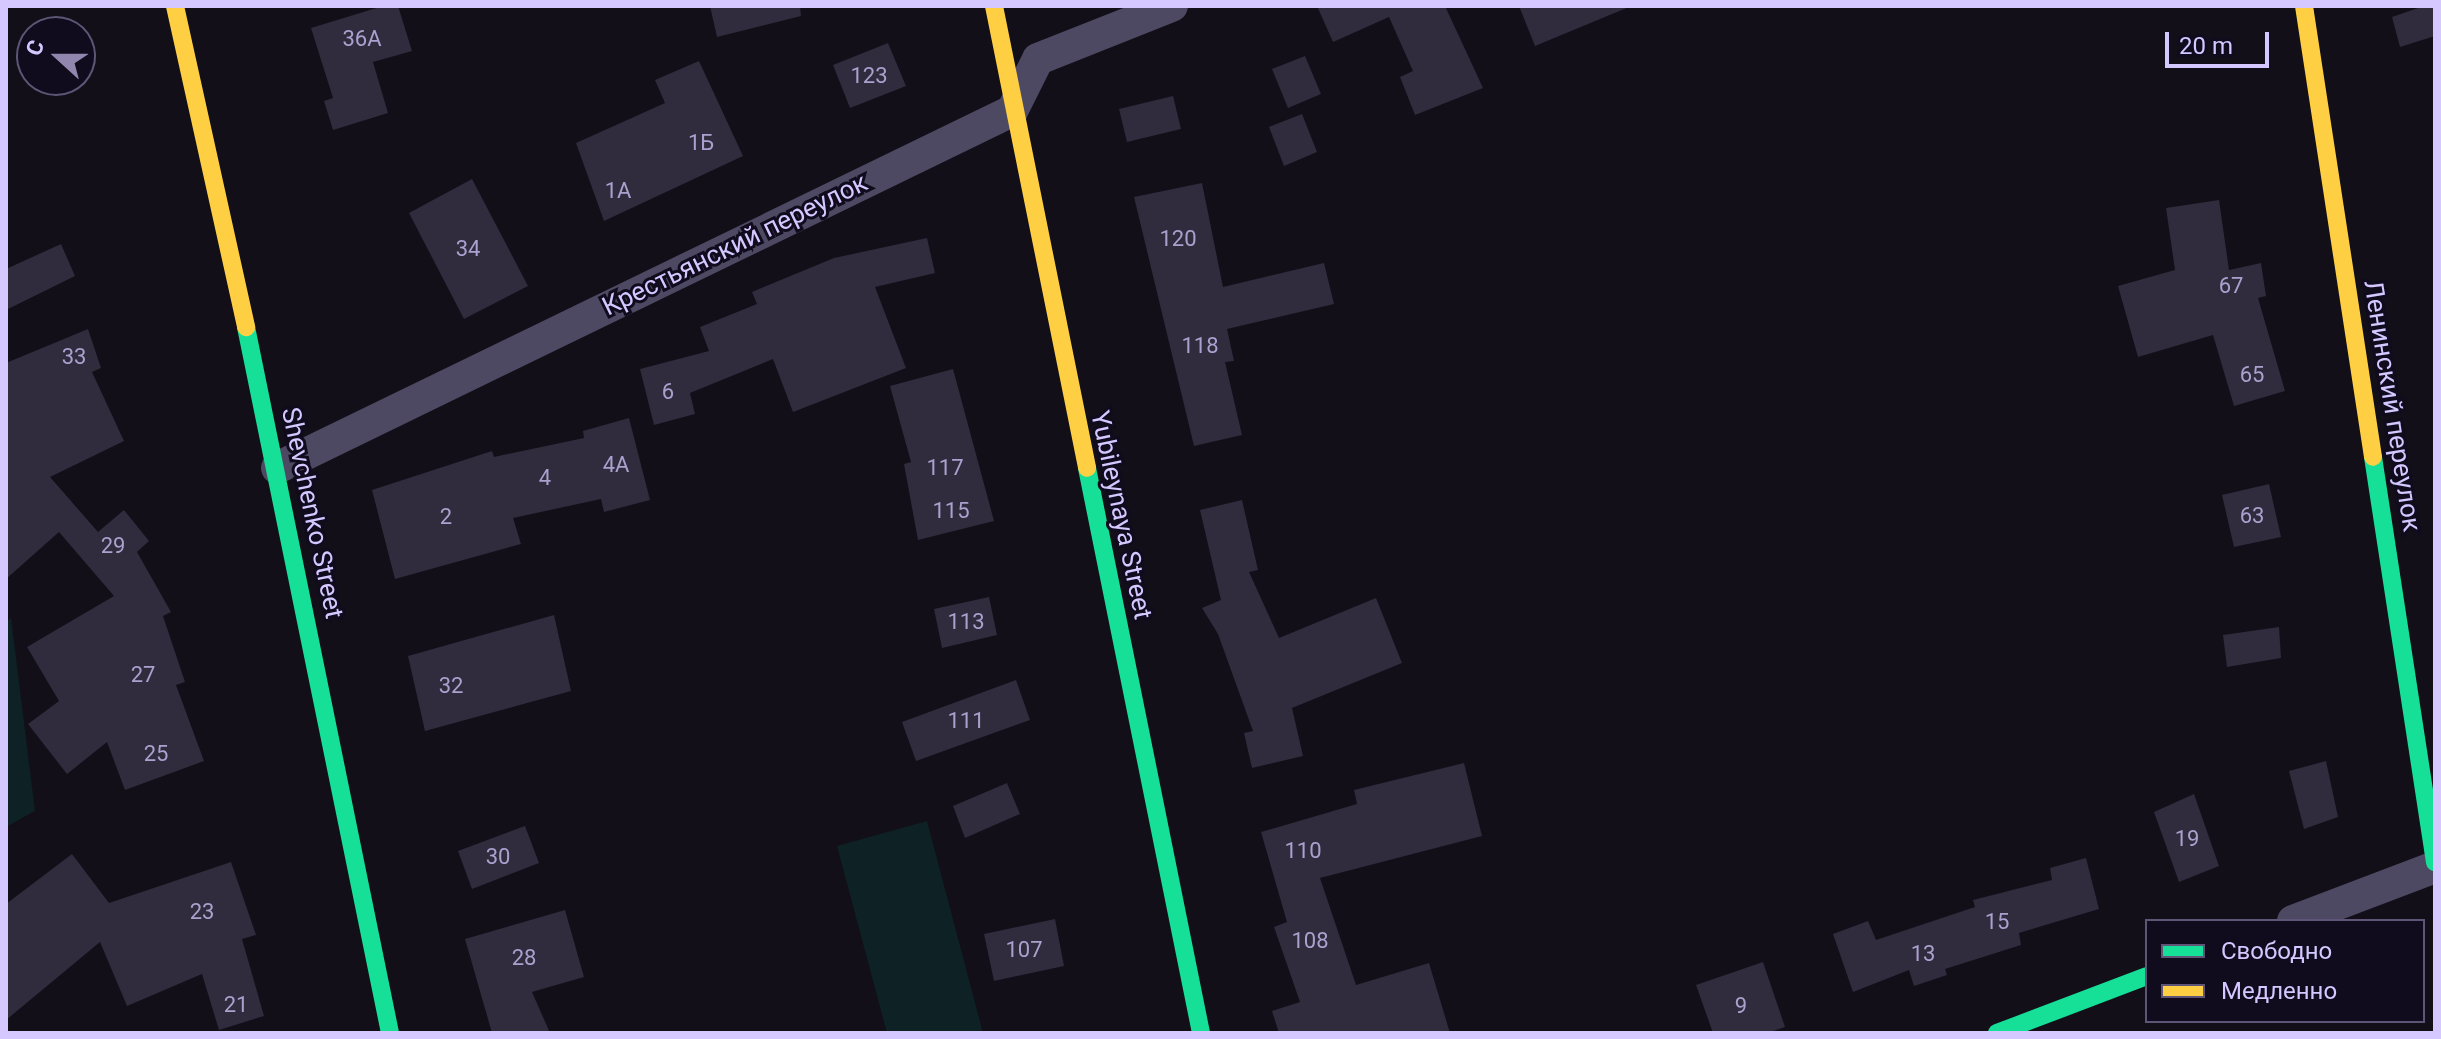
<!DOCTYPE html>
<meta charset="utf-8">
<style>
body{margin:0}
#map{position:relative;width:2441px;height:1039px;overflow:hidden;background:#120f19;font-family:Roboto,sans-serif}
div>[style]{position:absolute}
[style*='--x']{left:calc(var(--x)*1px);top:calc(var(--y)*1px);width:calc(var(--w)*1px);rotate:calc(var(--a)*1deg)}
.green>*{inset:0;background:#0e2125}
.building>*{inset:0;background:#302b3d}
.street>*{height:32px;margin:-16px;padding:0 16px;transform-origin:16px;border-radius:16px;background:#4e4962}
.fast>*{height:18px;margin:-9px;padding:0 9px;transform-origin:9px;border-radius:9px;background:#16e098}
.slow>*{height:18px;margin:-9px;padding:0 9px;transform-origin:9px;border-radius:9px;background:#ffcf43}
span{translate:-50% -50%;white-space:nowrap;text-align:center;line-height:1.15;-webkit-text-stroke:6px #100b1d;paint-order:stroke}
.number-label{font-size:22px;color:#aca0ce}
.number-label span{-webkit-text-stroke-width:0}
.street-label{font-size:26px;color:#d5c7ff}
.frame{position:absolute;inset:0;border:8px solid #d5c7ff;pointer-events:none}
.legend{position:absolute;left:2145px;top:919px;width:280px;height:104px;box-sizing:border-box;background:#100b1d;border:2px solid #5f5677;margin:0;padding:10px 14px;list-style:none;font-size:24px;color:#d5c7ff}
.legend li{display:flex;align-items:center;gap:16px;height:40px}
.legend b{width:40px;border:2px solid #5f5677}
.north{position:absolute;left:16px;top:16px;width:80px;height:80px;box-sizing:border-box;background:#100b1d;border:2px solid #5f5677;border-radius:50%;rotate:291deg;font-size:22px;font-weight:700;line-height:32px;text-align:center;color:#d5c7ff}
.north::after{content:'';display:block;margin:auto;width:28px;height:36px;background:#9187ae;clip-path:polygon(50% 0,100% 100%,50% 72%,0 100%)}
.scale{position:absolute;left:2165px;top:32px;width:104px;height:36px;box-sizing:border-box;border:4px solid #d5c7ff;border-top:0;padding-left:10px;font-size:24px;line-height:28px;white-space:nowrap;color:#d5c7ff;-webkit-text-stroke:6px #100b1d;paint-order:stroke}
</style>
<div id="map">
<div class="green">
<i style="clip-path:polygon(11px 618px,35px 811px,6px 827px,6px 622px)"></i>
<i style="clip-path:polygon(927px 821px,983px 1033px,887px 1033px,837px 846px)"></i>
</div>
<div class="building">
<i style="clip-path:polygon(383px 6px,398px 6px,412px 51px,373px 62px,388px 113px,333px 130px,324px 101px,333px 98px,311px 28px)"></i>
<i style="clip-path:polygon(710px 6px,800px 6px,801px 16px,717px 37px)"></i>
<i style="clip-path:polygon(1317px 6px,1445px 6px,1483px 88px,1415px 115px,1400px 77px,1413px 71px,1389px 17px,1333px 42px)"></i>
<i style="clip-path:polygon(1519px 6px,1629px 6px,1629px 7px,1535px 46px)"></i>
<i style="clip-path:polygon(2424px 6px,2435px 6px,2435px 36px,2400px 47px,2392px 17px)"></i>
<i style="clip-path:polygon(888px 43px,906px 86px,850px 108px,833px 65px)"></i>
<i style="clip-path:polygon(1305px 56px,1321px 94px,1288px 108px,1272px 69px)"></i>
<i style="clip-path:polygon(699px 61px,743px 156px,604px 221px,576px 143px,665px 103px,655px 80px)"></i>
<i style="clip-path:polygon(1173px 96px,1181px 129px,1127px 142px,1119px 109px)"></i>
<i style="clip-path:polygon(1302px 114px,1317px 152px,1284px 166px,1269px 127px)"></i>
<i style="clip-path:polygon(472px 179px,528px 286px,464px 319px,409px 213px)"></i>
<i style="clip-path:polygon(1202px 183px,1223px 287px,1324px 263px,1334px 304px,1227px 329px,1234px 361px,1225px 362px,1242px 435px,1194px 446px,1134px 197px)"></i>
<i style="clip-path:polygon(2219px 200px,2229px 270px,2261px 263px,2266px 296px,2258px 298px,2285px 391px,2234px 406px,2213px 335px,2138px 357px,2118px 286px,2175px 270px,2166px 208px)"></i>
<i style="clip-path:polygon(927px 238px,935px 273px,875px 287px,906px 368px,793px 412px,773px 359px,690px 393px,695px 414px,654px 425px,640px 369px,709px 351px,700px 327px,757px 304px,752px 292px,834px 258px)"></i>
<i style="clip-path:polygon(61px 244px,75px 276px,6px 310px,6px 269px)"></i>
<i style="clip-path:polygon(88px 329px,101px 368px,92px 372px,124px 441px,50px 477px,98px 532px,124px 510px,149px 541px,137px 552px,171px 612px,163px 616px,185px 682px,176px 685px,204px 761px,125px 790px,107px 742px,67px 774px,28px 724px,59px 701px,27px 647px,114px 596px,59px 532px,6px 579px,6px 363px)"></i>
<i style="clip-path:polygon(953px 369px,994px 521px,918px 540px,904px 464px,911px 462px,890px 386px)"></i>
<i style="clip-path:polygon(629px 418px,650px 500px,604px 512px,601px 499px,513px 518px,521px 544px,395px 579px,372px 490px,492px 451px,494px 457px,584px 438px,583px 431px)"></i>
<i style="clip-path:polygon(2269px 484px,2281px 537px,2234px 547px,2222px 495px)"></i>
<i style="clip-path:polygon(1242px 500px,1258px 570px,1249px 572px,1279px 638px,1376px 598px,1402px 663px,1292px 708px,1303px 756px,1252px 768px,1244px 733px,1253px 731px,1218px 634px,1202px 608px,1221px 600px,1200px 510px)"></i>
<i style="clip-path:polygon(989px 597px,997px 635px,942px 648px,934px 609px)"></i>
<i style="clip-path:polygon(554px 615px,571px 691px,425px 731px,408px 656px)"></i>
<i style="clip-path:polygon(2279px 627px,2281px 658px,2227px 667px,2223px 635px)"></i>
<i style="clip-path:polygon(1016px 680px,1030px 720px,916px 761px,902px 722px)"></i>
<i style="clip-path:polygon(2326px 761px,2338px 817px,2304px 829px,2289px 771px)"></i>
<i style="clip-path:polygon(1464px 763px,1482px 836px,1320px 878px,1356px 985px,1429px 963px,1450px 1033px,1279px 1033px,1272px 1011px,1300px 1002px,1274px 927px,1287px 922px,1261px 832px,1357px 804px,1354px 790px)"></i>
<i style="clip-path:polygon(1007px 783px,1020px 814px,965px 838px,953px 806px)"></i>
<i style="clip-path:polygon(2194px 794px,2219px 866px,2179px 882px,2154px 812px)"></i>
<i style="clip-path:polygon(525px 826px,539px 863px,472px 889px,458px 851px)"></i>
<i style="clip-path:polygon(72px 854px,109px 903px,231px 862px,256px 935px,242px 939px,264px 1016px,219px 1030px,202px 974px,127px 1006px,100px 942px,6px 1020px,6px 904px)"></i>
<i style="clip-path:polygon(2086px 858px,2099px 909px,2019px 933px,2021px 945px,1945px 969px,1947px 975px,1914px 986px,1909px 970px,1853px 992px,1833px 934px,1868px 921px,1876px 940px,1975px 907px,1973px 900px,2052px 880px,2050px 868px)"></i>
<i style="clip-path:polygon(565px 910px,584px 977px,532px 992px,550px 1033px,492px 1033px,465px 939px)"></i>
<i style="clip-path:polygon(1055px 919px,1064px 966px,994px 981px,984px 934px)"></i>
<i style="clip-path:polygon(1763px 962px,1785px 1027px,1767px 1033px,1713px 1033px,1696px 985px)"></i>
</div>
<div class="street">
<i style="--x:277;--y:468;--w:817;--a:-25.91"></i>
<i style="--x:1012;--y:111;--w:58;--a:-63.4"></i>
<i style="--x:1038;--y:59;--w:144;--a:-21.6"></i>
<i style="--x:2293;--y:921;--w:152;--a:-20.8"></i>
</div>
<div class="fast">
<i style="--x:246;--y:327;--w:721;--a:78.47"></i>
<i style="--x:2373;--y:457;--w:410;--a:81.3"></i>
<i style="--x:1087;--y:468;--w:576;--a:78.59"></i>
<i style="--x:1997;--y:1033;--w:160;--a:-20.8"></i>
</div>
<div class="slow">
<i style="--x:175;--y:6;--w:329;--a:77.5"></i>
<i style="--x:994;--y:6;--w:471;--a:78.6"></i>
<i style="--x:2304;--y:6;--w:456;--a:81.3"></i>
</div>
<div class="number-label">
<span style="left:362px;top:39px">36А</span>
<span style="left:869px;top:76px">123</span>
<span style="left:701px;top:143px">1Б</span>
<span style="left:618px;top:191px">1А</span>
<span style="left:1178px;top:239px">120</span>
<span style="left:468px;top:249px">34</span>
<span style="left:2231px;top:286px">67</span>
<span style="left:1200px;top:346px">118</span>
<span style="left:74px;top:357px">33</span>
<span style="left:2252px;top:375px">65</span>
<span style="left:668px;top:392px">6</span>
<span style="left:616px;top:465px">4А</span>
<span style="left:945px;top:468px">117</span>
<span style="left:545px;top:478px">4</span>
<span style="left:951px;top:511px">115</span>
<span style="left:2252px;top:516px">63</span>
<span style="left:446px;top:517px">2</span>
<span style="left:113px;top:546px">29</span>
<span style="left:966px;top:622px">113</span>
<span style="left:143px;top:675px">27</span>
<span style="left:451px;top:686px">32</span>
<span style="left:966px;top:721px">111</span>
<span style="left:156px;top:754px">25</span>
<span style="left:2187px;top:839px">19</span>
<span style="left:1303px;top:851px">110</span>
<span style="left:498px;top:857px">30</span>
<span style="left:202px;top:912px">23</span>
<span style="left:1997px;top:922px">15</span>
<span style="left:1310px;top:941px">108</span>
<span style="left:1024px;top:950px">107</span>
<span style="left:1923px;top:954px">13</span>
<span style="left:524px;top:958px">28</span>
<span style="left:236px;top:1005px">21</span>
<span style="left:1741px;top:1006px">9</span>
</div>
<div class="street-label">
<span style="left:735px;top:245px;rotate:-26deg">Крестьянский переулок</span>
<span style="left:2392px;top:406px;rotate:81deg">Ленинский переулок</span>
<span style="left:312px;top:513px;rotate:78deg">Shevchenko Street</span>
<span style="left:1121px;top:515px;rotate:78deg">Yubileynaya Street</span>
</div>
<div class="frame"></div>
<ul class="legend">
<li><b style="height:10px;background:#16e098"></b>Свободно</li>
<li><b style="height:10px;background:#ffcf43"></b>Медленно</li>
</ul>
<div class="north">С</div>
<div class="scale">20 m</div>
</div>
